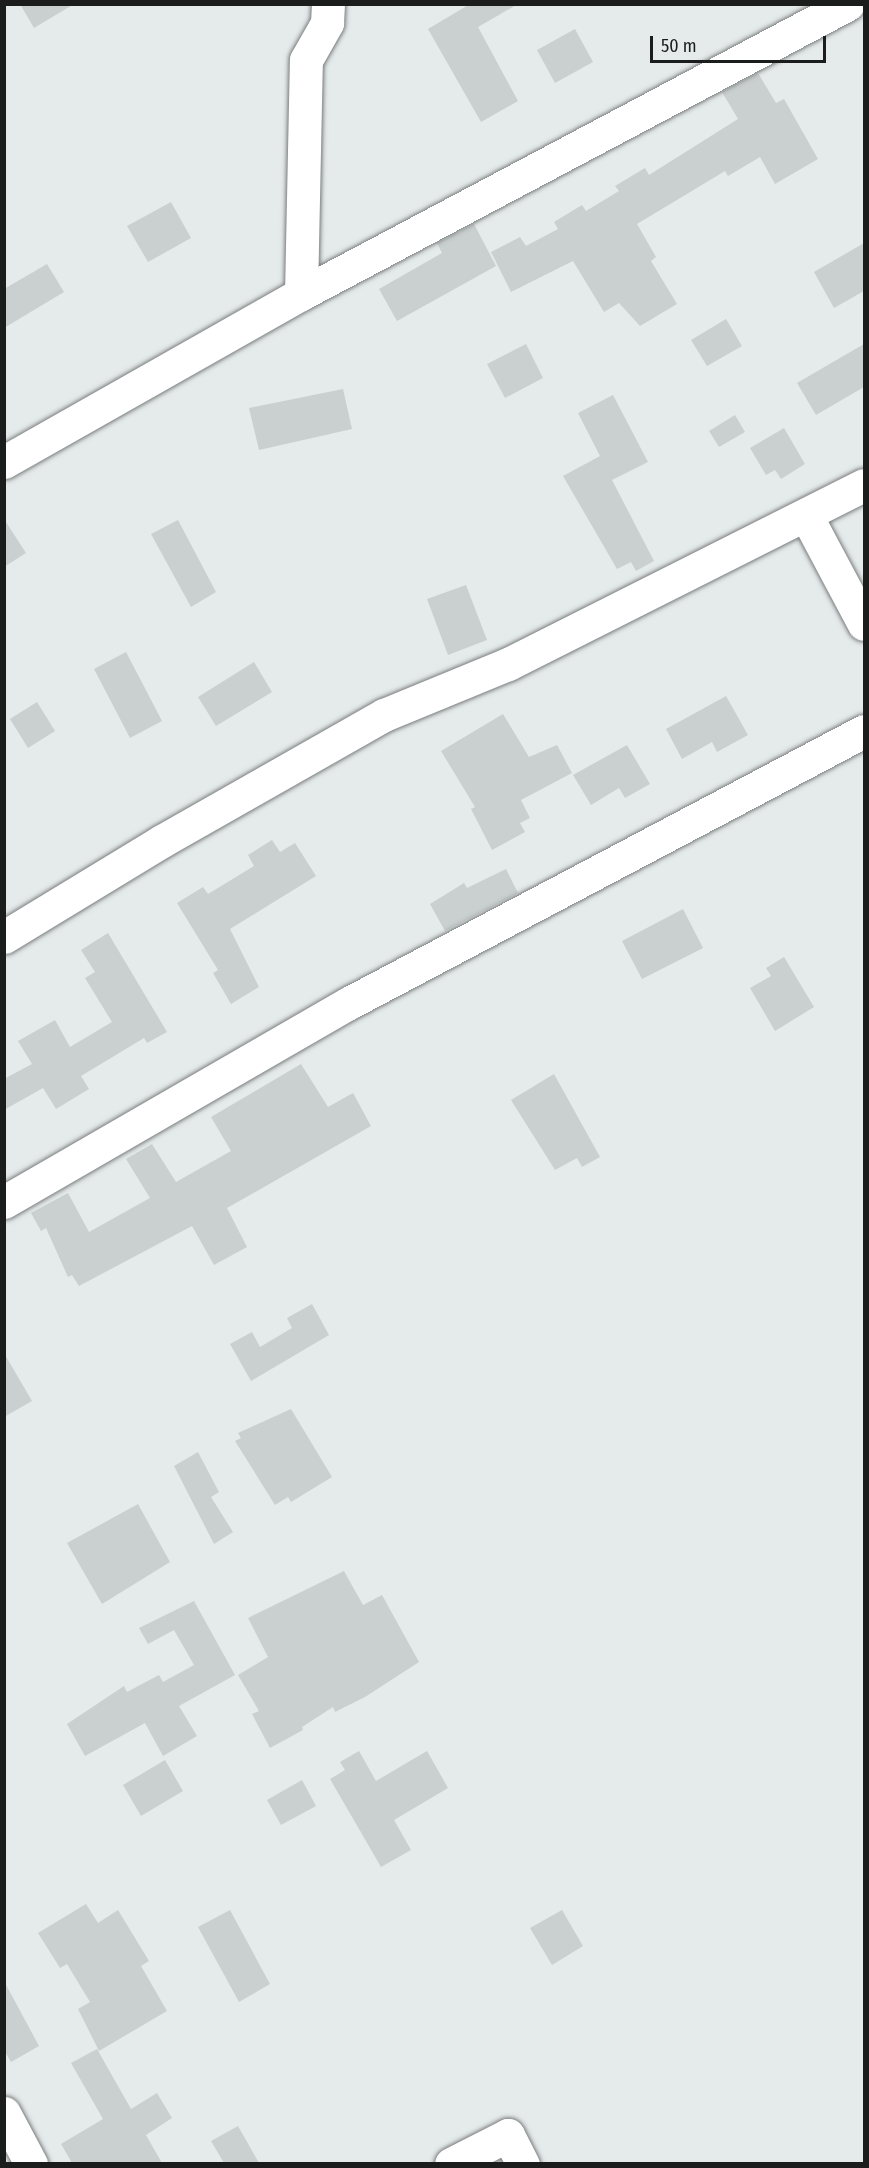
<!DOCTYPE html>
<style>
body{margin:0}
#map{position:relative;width:869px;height:2168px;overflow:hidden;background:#e5eaea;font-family:"Fira Sans Condensed",sans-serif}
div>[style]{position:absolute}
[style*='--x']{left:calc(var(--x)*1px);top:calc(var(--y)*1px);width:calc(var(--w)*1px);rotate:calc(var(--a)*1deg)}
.building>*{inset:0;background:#cad0cf}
.roads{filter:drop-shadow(0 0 2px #797d7d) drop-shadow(0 0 2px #797d7d)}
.minor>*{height:33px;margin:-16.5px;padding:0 16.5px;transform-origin:16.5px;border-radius:16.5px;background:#fff}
span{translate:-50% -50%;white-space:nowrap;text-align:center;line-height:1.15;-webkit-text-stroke:5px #e5eaea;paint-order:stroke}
.frame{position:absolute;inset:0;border:6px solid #1b1d1d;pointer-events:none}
.scale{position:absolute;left:650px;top:36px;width:176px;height:27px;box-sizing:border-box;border:3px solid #1b1d1d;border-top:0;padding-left:8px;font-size:18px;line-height:21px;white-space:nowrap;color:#1b1d1d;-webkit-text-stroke:4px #e5eaea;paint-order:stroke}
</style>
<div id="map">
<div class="building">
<i style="clip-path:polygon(20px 4px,74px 4px,34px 28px)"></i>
<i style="clip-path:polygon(470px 4px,518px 4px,478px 27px,518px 101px,481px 122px,428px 29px)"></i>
<i style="clip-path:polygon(575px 29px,593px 62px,555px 83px,537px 50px)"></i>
<i style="clip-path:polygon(758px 73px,776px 103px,784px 99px,818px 159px,775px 184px,760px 157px,728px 176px,725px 171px,637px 224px,656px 257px,651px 261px,677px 304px,640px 326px,619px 303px,604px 312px,573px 261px,511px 292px,491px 252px,520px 237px,526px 246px,558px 229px,554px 222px,582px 205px,586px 211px,619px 191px,615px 186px,645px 168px,649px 175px,738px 119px,722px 92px)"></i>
<i style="clip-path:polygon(171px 202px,191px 238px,148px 262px,127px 226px)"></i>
<i style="clip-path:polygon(474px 224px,496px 266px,397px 321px,379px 289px,442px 253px,437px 243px)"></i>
<i style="clip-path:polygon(864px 243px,864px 291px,834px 308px,814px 272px)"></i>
<i style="clip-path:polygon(47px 264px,64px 292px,4px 328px,4px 289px)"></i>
<i style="clip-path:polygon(726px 319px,742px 346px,707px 366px,691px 340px)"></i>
<i style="clip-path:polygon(526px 344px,543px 378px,505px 398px,487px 364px)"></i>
<i style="clip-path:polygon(864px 344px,864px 387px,816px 415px,797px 383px)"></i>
<i style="clip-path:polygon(343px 389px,352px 429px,259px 450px,249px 408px)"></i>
<i style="clip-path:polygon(613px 395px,648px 462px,612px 480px,654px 561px,636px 571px,631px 562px,617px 569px,563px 476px,600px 456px,578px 413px)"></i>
<i style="clip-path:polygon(735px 415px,745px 432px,719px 447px,709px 431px)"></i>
<i style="clip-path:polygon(784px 428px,805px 464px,781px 479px,775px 470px,766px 475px,750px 448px)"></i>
<i style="clip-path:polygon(4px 519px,26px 553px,4px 567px)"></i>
<i style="clip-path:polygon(178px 520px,216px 592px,191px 607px,151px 534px)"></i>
<i style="clip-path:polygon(466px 585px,487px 640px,448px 655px,427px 599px)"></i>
<i style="clip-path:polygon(126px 652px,162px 721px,130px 738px,94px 669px)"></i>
<i style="clip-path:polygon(254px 662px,272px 692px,216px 726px,198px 697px)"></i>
<i style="clip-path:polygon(726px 696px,748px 735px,717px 752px,712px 742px,682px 759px,666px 729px)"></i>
<i style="clip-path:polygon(37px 702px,55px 731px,28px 748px,10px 719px)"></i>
<i style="clip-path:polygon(503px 714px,529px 757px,557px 745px,572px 773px,521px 800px,530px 818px,520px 823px,525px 832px,492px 850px,471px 809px,475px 807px,441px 751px)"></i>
<i style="clip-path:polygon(627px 745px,650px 784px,625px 798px,619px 788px,591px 805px,573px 775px)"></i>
<i style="clip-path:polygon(272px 840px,280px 852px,295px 843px,316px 876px,230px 929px,259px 987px,231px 1004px,213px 973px,218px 970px,177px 903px,203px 887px,208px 894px,254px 866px,248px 855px)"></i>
<i style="clip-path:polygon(506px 869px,518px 893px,445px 931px,430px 904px,464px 883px,467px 888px)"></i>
<i style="clip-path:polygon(683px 909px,703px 948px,642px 979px,622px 941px)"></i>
<i style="clip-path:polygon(108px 933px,167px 1032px,147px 1043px,144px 1038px,81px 1076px,89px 1089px,56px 1109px,43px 1088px,4px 1110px,4px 1079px,32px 1064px,18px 1041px,55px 1020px,70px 1047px,112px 1022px,85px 978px,95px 972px,81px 950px)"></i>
<i style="clip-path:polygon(784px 957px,814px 1007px,775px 1031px,750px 988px,771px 976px,766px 968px)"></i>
<i style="clip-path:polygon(301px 1064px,328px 1107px,353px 1093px,371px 1126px,227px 1208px,247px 1247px,214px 1265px,192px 1226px,79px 1286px,72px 1275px,68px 1277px,46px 1228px,41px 1231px,31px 1213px,68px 1193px,89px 1232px,150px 1198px,126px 1159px,152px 1144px,176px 1182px,231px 1151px,211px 1117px)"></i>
<i style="clip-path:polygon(554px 1074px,600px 1157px,582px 1167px,577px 1158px,555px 1170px,511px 1100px)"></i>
<i style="clip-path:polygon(312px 1304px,329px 1335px,251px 1381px,230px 1344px,252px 1332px,260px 1347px,292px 1328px,287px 1318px)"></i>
<i style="clip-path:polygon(4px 1353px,32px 1401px,4px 1417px)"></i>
<i style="clip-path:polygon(291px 1409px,332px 1477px,291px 1502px,288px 1497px,275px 1505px,235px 1441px,241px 1438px,238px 1433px)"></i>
<i style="clip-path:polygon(198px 1452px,219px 1492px,211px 1497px,233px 1532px,214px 1544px,174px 1466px)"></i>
<i style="clip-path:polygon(138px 1504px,170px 1562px,102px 1604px,67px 1543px)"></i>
<i style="clip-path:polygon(344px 1571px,363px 1605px,382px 1595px,419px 1662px,365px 1697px,335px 1712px,333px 1707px,302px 1727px,303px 1730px,270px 1748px,252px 1714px,259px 1711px,238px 1675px,268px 1657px,248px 1618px)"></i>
<i style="clip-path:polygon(194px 1601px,235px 1675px,179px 1706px,197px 1736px,163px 1756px,145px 1723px,85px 1756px,67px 1724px,124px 1686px,127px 1692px,159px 1675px,163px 1682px,194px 1665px,174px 1630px,148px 1644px,139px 1628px)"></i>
<i style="clip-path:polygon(359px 1751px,376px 1781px,427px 1751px,448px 1788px,394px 1820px,411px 1850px,381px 1867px,330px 1779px,345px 1770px,340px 1762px)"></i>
<i style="clip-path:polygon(165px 1760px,183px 1791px,141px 1816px,123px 1785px)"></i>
<i style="clip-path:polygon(302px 1780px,316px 1806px,281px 1825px,267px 1800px)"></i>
<i style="clip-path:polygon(86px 1904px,98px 1923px,118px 1910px,149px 1961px,141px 1966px,167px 2011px,99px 2051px,78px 2009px,90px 2002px,67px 1964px,60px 1968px,38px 1933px)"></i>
<i style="clip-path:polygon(230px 1910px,270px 1984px,239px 2002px,198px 1927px)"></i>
<i style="clip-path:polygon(562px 1910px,583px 1946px,552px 1965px,530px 1928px)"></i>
<i style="clip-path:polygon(4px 1981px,39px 2046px,11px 2062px,4px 2050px)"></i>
<i style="clip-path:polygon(97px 2049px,131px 2109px,157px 2093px,172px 2118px,146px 2135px,162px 2163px,72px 2163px,61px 2144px,103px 2119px,71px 2063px)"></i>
<i style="clip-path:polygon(238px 2126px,259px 2163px,224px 2163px,211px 2141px)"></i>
</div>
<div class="roads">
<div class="minor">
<i style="--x:301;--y:294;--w:234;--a:-88.8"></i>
<i style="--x:306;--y:60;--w:43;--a:-60.4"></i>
<i style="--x:327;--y:23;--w:19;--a:-87"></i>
<i style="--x:4;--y:462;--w:341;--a:-29.5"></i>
<i style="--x:301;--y:294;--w:619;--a:-27.93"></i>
<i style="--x:807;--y:517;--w:121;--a:62"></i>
<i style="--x:4;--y:937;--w:185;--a:-31.3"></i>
<i style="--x:162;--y:841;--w:255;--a:-29.6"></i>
<i style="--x:384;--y:715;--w:134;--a:-22.4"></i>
<i style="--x:508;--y:664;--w:398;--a:-26.7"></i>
<i style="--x:4;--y:1202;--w:398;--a:-30"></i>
<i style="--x:349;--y:1003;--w:582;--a:-27.84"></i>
<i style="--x:4;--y:2113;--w:58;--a:62.1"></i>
<i style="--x:451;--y:2164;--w:64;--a:-27"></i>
<i style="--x:508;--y:2135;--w:33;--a:63"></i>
</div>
</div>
<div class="frame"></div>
<div class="scale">50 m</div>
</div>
